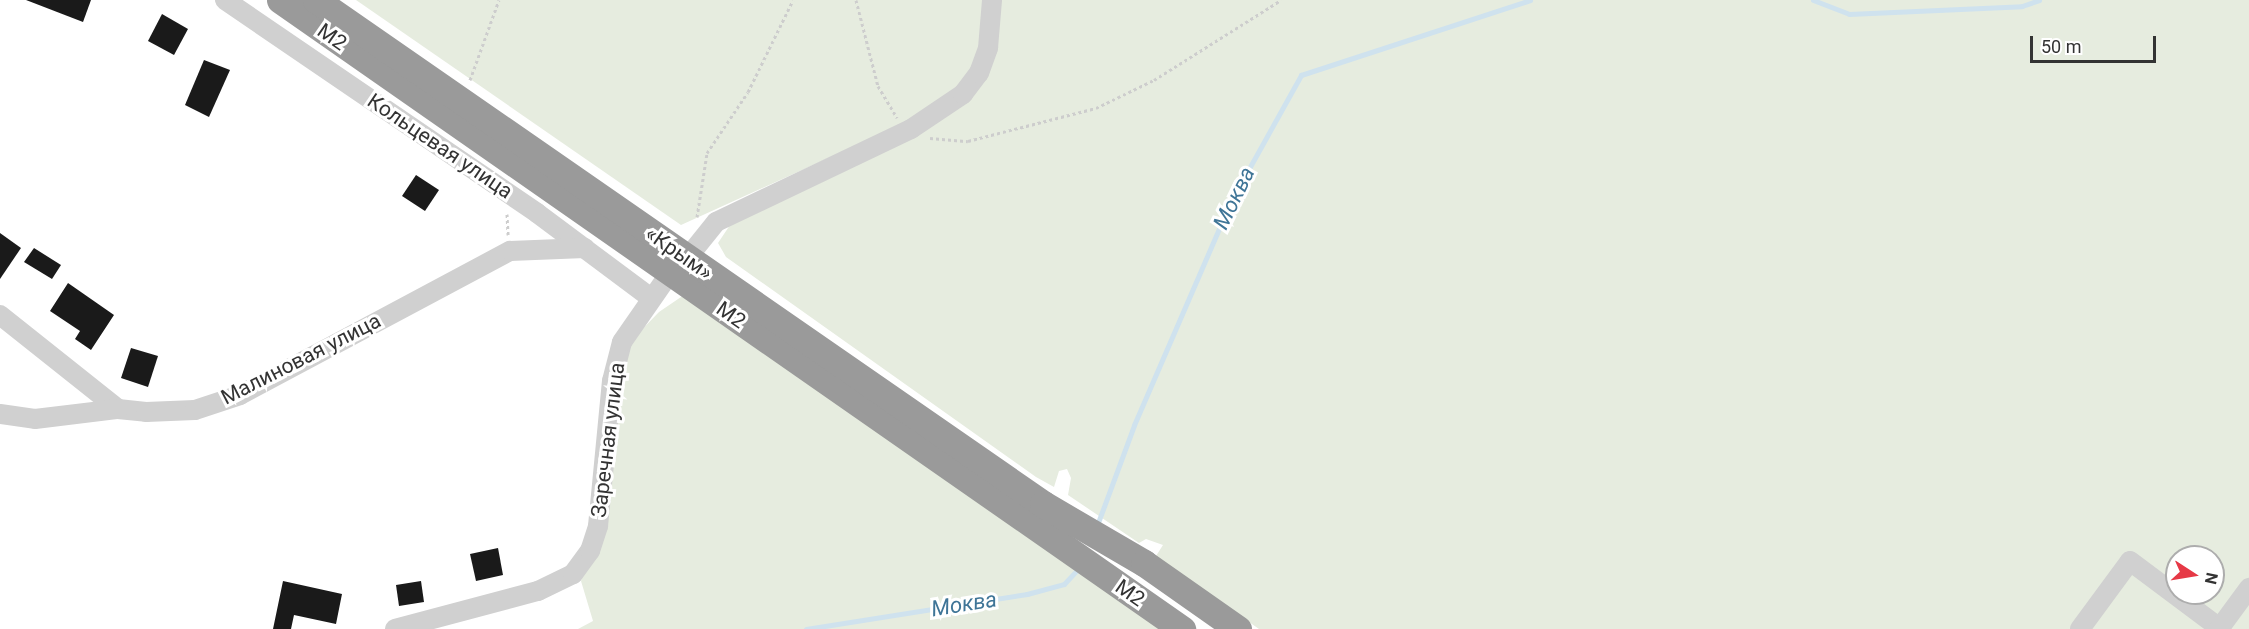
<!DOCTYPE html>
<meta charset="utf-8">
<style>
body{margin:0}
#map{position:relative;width:2249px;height:629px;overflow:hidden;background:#fff;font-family:Roboto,sans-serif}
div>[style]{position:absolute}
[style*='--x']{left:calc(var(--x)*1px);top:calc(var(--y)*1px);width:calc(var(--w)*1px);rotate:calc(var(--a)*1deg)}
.green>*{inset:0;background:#e6ecdf}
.stream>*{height:5px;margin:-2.5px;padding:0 2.5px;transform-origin:2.5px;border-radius:2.5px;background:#cfe2ee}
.building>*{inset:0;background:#1a1a1a}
.path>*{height:3px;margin-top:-1.5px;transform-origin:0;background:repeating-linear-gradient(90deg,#cdcdcd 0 3px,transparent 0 6px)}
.minor>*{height:20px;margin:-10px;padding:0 10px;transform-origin:10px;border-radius:10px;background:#d0d0d0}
.highway>*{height:27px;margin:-13.5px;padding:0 13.5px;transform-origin:13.5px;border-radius:13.5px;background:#9a9a9a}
span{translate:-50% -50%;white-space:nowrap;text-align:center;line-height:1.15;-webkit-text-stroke:6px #fff;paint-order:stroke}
.street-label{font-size:21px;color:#333}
.water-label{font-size:22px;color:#3f7597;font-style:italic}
.north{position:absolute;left:2165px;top:545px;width:60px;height:60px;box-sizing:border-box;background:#fff;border:2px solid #adadad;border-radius:50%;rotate:102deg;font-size:16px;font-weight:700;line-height:24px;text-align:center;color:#333}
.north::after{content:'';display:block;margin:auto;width:21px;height:27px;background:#e63946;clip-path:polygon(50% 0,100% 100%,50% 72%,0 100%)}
.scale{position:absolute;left:2030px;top:36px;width:126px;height:27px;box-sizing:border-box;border:3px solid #333;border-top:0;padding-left:8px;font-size:18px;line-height:21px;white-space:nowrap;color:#333;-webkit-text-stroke:4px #fff;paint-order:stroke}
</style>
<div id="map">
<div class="green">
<i style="clip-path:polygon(356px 0,986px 0,976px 61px,958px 86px,901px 125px,681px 225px)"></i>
<i style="clip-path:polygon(evenodd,998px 0,2249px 0,2249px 629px,1259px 629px,1156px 556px,1163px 545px,1146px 539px,1139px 543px,1068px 495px,1071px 478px,1067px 469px,1059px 471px,1054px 487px,1036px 477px,726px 257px,718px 243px,732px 222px,968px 99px,998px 0,2177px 557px,2213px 557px,2213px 593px,2177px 593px,2177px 557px)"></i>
<i style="clip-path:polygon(702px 296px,1177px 629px,578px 629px,593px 621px,581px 581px,592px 552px,627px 345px,659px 312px,681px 297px)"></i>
</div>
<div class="stream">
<i style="--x:1813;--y:0;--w:39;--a:21"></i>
<i style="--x:1849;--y:14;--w:173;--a:-2.6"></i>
<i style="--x:2022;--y:6;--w:18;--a:-19"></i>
<i style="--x:1096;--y:528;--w:110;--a:-69.7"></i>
<i style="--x:1134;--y:425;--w:246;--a:-66.6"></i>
<i style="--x:1232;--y:199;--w:142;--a:-60.9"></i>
<i style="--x:1301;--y:75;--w:241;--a:-18.1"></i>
<i style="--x:806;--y:629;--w:224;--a:-9"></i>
<i style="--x:1027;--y:594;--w:38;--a:-15"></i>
<i style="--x:1064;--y:584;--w:22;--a:-47"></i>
</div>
<div class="building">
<i style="clip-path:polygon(26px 0,91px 0,83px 22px)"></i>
<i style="clip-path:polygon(162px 14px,188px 29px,174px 55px,148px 41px)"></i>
<i style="clip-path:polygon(204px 60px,230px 70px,209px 117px,185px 105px)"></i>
<i style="clip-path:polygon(416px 175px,439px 190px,425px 211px,402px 196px)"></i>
<i style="clip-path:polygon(0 233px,21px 248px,0 279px)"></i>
<i style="clip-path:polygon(34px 248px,61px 265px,52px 279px,24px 262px)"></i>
<i style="clip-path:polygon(68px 283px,114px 315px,91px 350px,75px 339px,80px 331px,50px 311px)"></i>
<i style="clip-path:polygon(131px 348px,158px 356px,148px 387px,121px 378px)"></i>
<i style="clip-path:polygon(498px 548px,503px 575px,476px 581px,470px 554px)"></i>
<i style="clip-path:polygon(283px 581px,342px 594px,336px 624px,294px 615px,291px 629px,273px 629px)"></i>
<i style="clip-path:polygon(421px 581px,424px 602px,399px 606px,396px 585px)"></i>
</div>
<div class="path">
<i style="--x:856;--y:0;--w:89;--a:75.7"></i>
<i style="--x:878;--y:86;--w:37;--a:59"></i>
<i style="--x:470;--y:80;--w:85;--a:-70.1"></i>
<i style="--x:930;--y:138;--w:38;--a:5"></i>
<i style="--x:968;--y:141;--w:132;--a:-14.5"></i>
<i style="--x:1096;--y:108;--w:64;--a:-25.8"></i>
<i style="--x:1154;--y:80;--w:150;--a:-32.2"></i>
<i style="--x:507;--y:214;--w:21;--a:87"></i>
<i style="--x:697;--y:217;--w:65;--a:-81.1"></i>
<i style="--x:707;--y:153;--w:73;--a:-56.1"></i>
<i style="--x:748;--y:92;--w:102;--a:-63.9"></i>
</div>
<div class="minor">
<i style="--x:225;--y:0;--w:378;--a:34.3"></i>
<i style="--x:537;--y:213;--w:142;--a:36.7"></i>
<i style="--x:688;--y:257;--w:45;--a:-51.3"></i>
<i style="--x:716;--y:222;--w:216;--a:-25.5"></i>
<i style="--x:911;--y:129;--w:63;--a:-33.9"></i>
<i style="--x:963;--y:94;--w:26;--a:-53"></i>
<i style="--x:979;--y:73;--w:27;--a:-70"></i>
<i style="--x:988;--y:48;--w:48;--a:-85.2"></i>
<i style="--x:0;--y:315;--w:151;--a:38.5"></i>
<i style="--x:118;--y:409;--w:28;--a:6"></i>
<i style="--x:146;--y:412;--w:49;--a:-2.3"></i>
<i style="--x:195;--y:410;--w:47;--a:-18.4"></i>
<i style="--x:240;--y:395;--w:306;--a:-28.1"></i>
<i style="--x:510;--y:251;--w:75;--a:-2.3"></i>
<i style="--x:0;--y:414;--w:35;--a:8"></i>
<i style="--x:35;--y:419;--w:84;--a:-6.9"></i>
<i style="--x:395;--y:629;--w:148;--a:-14.9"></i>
<i style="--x:538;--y:591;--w:39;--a:-26"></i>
<i style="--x:573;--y:574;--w:29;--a:-54"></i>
<i style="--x:590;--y:551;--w:26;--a:-72"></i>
<i style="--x:598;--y:526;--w:146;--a:-84.5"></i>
<i style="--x:612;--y:381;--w:40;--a:-75.6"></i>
<i style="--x:622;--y:342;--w:84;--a:-55.2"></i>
<i style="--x:2080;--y:629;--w:84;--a:-53.7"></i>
<i style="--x:2130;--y:561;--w:114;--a:36.8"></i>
<i style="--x:2219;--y:629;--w:51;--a:-53.8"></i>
</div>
<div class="highway">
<i style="--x:280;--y:0;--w:1100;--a:34.89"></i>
<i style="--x:316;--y:0;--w:885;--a:34.73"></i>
<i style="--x:1043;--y:504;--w:117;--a:30.3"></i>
<i style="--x:1144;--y:563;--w:115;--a:35.1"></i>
</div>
<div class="street-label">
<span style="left:332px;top:37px;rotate:35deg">М2</span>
<span style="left:440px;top:146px;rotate:34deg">Кольцевая улица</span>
<span style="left:679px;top:253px;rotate:35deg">«Крым»</span>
<span style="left:731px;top:315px;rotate:35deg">М2</span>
<span style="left:301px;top:359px;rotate:-27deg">Малиновая улица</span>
<span style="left:608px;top:440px;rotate:-83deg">Заречная улица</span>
<span style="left:1130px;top:593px;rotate:35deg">М2</span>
</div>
<div class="water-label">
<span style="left:1234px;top:198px;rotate:-64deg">Моква</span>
<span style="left:964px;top:604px;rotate:-9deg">Моква</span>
</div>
<div class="north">N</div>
<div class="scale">50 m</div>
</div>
